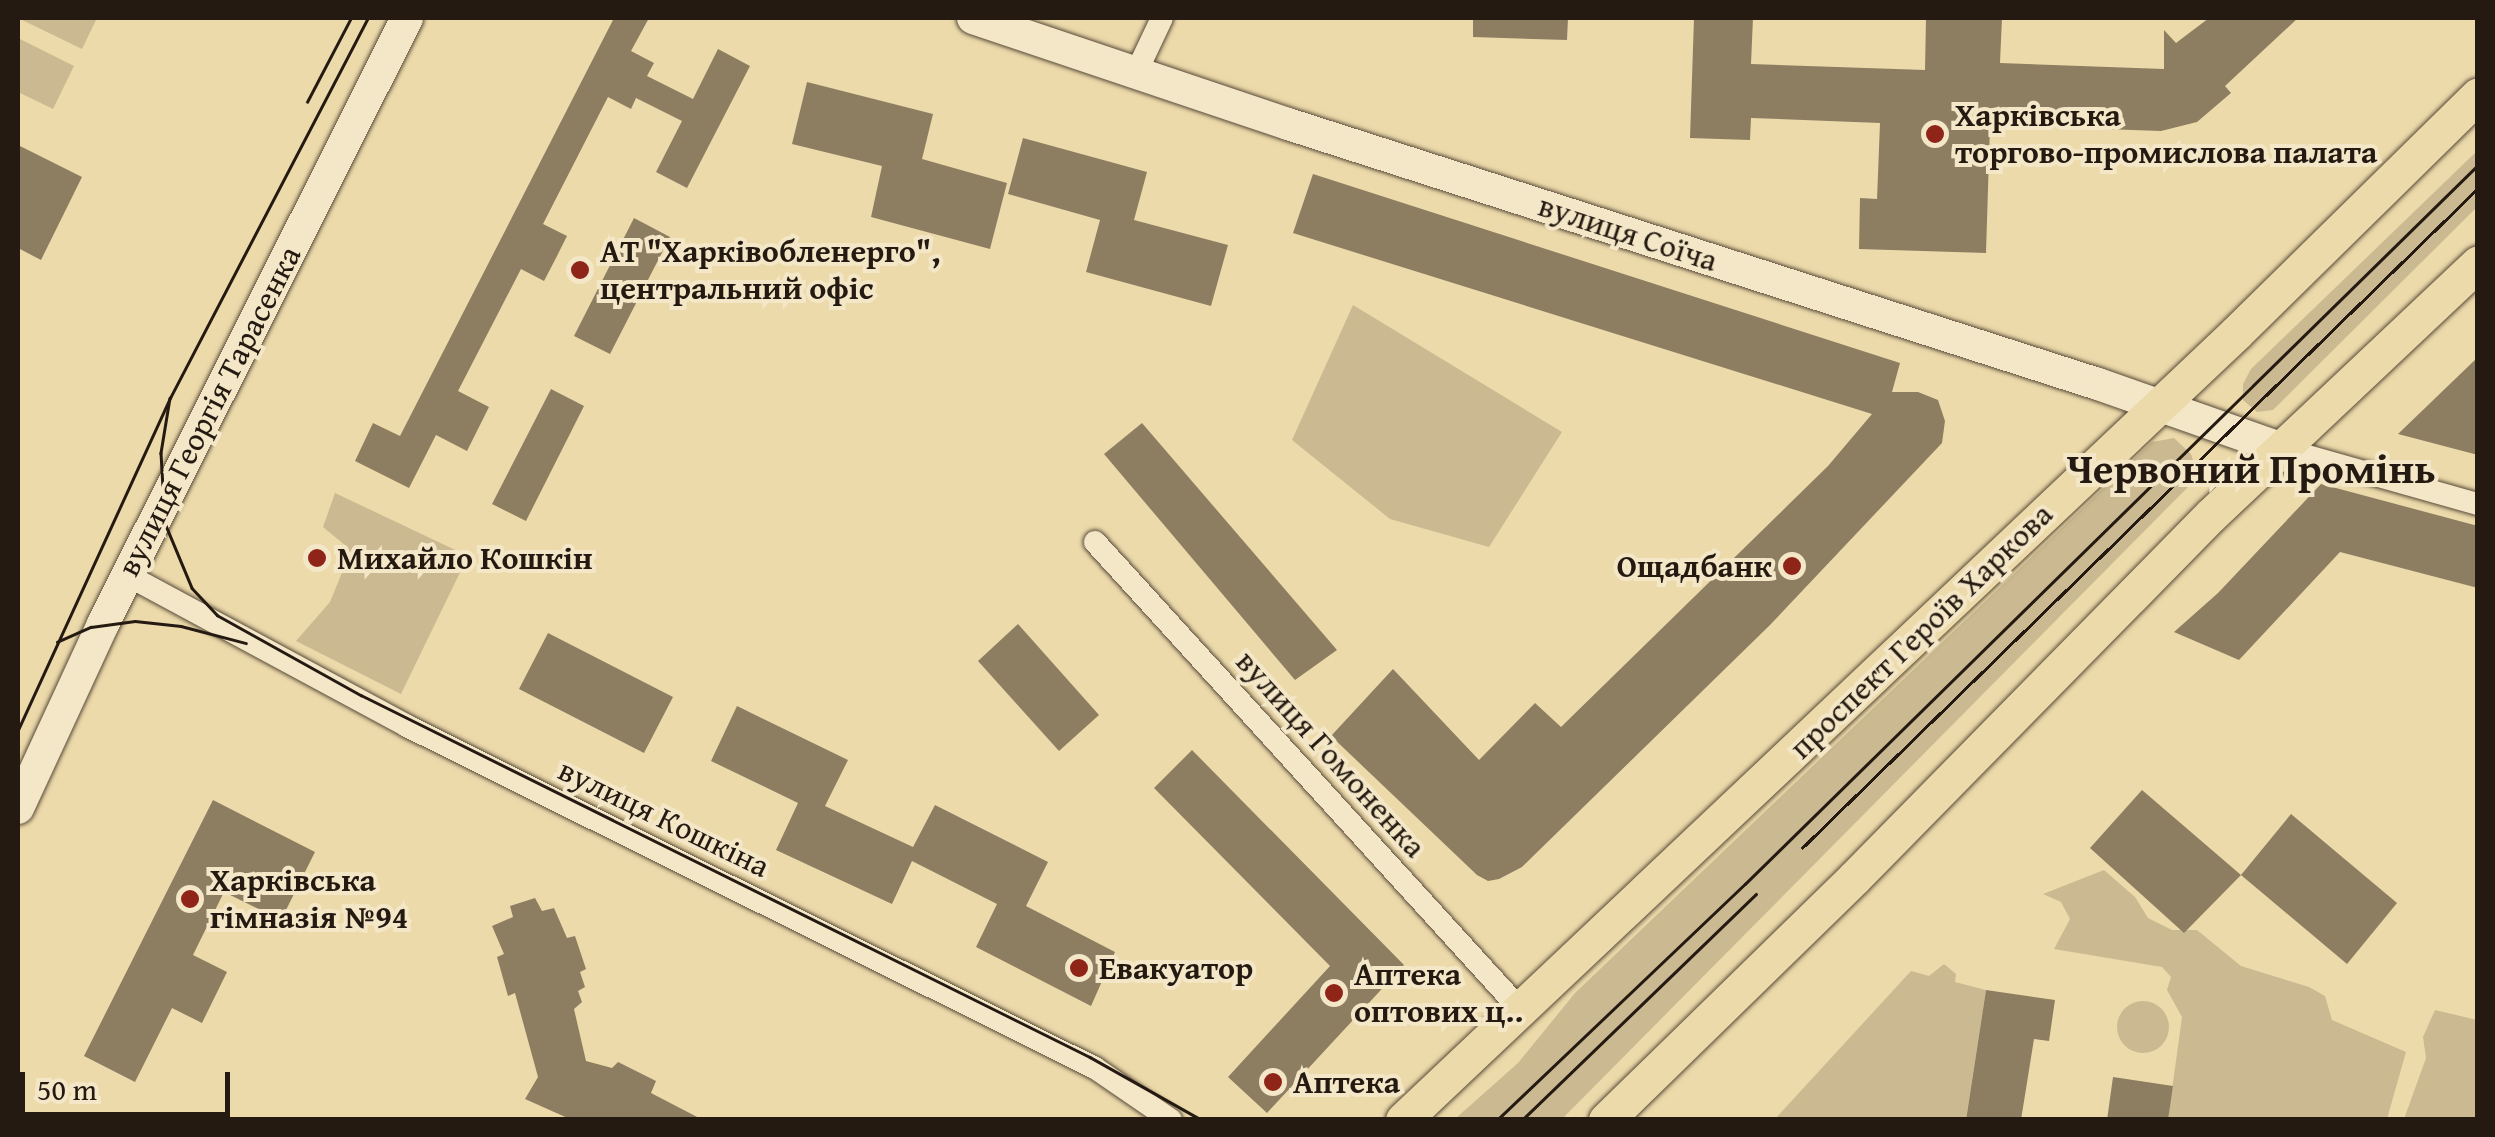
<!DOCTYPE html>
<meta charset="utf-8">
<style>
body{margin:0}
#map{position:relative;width:2495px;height:1137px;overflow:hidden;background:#eddaab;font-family:"Gentium Book Plus",serif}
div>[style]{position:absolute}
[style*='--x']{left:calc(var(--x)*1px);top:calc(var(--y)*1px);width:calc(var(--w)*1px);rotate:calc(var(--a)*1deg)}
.green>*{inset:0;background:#cbb991}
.round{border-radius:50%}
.building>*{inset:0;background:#8d7e61}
.roads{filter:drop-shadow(0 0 2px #574a38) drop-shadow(0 0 2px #574a38)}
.street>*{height:22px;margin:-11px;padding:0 11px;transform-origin:11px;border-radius:11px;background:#f3e7c8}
.secondary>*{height:32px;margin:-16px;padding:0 16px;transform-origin:16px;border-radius:16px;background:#f3e7c8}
.primary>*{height:35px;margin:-17.5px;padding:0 17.5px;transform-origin:17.5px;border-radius:17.5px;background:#eddaab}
.tram>*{height:2.5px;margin:-1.25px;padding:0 1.25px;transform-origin:1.25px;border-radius:1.25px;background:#251a11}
.dots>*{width:28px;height:28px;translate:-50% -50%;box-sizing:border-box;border:5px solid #f3e7c8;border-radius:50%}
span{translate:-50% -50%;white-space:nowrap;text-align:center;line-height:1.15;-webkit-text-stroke:8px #f3e7c8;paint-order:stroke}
.poi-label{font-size:32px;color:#251a11;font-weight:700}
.left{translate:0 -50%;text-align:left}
.right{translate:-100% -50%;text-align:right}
.street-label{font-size:32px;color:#251a11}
.district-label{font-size:42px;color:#251a11;font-weight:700}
.frame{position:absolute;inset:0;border:20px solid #251a11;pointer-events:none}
.scale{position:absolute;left:20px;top:1072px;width:210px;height:45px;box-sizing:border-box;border:5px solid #251a11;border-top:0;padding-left:12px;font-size:30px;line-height:35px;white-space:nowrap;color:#251a11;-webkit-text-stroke:8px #f3e7c8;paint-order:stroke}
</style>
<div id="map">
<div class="green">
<i style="clip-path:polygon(18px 18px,97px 18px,82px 49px)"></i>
<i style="clip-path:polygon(18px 38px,74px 66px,53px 109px,18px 92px)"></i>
<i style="clip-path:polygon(2477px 151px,2477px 207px,2273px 410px,2257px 412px,2243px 400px,2243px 384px,2251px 369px)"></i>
<i style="clip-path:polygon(1353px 305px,1562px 432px,1489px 547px,1390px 519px,1292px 440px)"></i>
<i style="clip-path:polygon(2174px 438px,2191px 454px,2196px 471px,2188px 487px,1562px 1119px,1455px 1119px,1518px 1063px,1575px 993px,2152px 442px)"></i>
<i style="clip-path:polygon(335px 493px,468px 556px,401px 694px,296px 641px,330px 602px,343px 570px,346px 546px,323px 527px)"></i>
<i style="clip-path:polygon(2104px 870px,2135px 897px,2148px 918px,2172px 930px,2197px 930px,2241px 966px,2309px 987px,2325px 996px,2332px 1020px,2406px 1052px,2387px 1119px,2168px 1119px,2182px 1017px,2167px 990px,2171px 977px,2162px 967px,2054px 949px,2070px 919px,2061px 902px,2043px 894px)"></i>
<i style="clip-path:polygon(1944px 964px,1956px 974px,1955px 982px,1986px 990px,1966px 1119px,1774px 1120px,1911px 971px,1929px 976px)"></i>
<i class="round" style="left:2117px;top:1001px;width:52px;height:52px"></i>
<i style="clip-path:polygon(2435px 1010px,2477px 1020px,2477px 1119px,2404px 1119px,2426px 1058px,2423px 1037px)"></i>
</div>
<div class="building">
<i style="clip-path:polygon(614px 18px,649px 18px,631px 51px,654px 63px,647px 76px,693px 99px,718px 49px,750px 66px,687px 188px,656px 172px,682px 121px,636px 98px,631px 109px,608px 97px,543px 224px,567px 236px,556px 258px,544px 281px,521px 269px,458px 391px,489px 407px,467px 451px,436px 435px,409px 488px,355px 461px,373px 423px,400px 436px)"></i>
<i style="clip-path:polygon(1473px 18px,1568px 18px,1567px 40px,1473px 37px)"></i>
<i style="clip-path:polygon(1694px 18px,1753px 18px,1751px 64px,1925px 70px,1926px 18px,2002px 18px,2000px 63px,2164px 69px,2164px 30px,2176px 43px,2209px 18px,2298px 18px,2225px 86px,2231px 93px,2197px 122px,2161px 131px,1990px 125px,1986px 253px,1859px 249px,1860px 198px,1877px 199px,1880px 123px,1751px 118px,1750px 140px,1690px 138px)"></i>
<i style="clip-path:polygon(807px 82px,933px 114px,922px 159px,1007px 183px,990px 249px,871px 217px,882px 166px,792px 144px)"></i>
<i style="clip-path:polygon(1023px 138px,1147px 172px,1134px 220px,1228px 245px,1211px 306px,1086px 272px,1100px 220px,1008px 194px)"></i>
<i style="clip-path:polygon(18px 145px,82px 177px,41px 260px,18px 248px)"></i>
<i style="clip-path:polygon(1313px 174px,1900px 363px,1892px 392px,1918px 392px,1938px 400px,1945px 421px,1942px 443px,1770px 625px,1522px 867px,1499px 879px,1488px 881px,1477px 875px,1331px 736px,1393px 669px,1479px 760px,1535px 703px,1561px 727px,1828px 466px,1872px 414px,1293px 233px)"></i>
<i style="clip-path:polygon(634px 218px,670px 237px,610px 354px,574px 336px)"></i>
<i style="clip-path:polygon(2478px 357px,2478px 455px,2398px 434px)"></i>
<i style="clip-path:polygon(551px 389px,584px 406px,526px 521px,492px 504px)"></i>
<i style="clip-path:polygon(1142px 423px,1337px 650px,1295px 680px,1104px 454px)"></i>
<i style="clip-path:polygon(2321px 484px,2478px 526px,2478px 588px,2340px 552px,2239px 660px,2174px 632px,2218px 593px)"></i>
<i style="clip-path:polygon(1018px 624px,1099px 715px,1059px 751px,978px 661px)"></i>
<i style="clip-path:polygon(548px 633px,673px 697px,644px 753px,519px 689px)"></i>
<i style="clip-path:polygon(737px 706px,848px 760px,825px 806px,913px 847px,935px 805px,1048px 862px,1026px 906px,1115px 952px,1091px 1006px,976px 947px,997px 904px,912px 861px,892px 904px,776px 850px,798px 803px,711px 761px)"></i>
<i style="clip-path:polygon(1192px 750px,1404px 965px,1267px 1113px,1228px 1077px,1330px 966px,1154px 788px)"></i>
<i style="clip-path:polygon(2142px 790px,2241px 875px,2184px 933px,2090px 848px)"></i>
<i style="clip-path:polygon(213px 800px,315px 852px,281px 920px,224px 892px,193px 955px,227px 972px,202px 1023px,172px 1008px,135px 1082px,84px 1056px)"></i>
<i style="clip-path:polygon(2291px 814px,2397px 903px,2347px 964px,2241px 875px)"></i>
<i style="clip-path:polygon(535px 898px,542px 911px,554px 908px,567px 938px,575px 936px,586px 969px,580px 972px,585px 987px,578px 991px,582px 1002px,574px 1009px,586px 1061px,612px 1068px,618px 1062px,656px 1081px,651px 1093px,703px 1120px,572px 1120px,525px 1099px,538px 1077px,515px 993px,508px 996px,497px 957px,504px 954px,492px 926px,513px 917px,510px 906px)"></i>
<i style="clip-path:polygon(1986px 990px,2055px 1000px,2049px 1041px,2034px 1039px,2021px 1120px,1966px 1120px)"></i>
<i style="clip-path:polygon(2113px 1077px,2173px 1086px,2168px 1120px,2107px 1120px)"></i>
</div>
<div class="roads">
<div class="street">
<i style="--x:1136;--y:73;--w:61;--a:-64.7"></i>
<i style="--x:2283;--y:449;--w:203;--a:15.8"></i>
<i style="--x:1095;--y:542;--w:630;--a:47.7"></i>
<i style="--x:127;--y:575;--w:318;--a:28.3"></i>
<i style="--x:407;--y:726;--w:768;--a:26.43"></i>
<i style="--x:1095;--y:1068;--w:92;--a:34.4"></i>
</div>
<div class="secondary">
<i style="--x:973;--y:18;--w:332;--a:18.6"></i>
<i style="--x:1288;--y:124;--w:851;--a:17.8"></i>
<i style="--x:2098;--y:384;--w:196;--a:19.4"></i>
<i style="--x:18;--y:808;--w:203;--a:-65.2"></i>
<i style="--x:103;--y:624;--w:678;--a:-63.36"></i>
</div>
<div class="primary">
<i style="--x:1403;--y:1120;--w:1146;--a:-43.37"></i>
<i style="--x:2236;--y:333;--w:339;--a:-44.5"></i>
<i style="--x:1606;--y:1120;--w:347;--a:-44.3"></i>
<i style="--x:1854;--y:878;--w:509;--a:-45.48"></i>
<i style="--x:2211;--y:515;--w:367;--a:-43.3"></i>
</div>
</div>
<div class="tram">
<i style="--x:307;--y:102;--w:95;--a:-62.4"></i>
<i style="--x:170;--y:398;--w:56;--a:99.3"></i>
<i style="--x:161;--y:453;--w:70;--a:86.7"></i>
<i style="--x:165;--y:523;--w:70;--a:67.4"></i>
<i style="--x:192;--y:588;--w:37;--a:47"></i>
<i style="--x:217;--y:615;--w:165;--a:29.1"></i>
<i style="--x:361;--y:695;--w:814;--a:26.41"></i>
<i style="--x:1090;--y:1057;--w:129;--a:29.4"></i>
<i style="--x:57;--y:642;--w:37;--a:-24"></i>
<i style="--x:91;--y:627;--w:44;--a:-7.8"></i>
<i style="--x:135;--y:621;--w:46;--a:6.2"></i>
<i style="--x:181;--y:626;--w:67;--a:14.7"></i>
<i style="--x:18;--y:730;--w:365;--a:-65.4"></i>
<i style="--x:170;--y:398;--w:428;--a:-62.5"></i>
<i style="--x:1802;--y:848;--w:945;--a:-44.31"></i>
<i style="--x:1497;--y:1120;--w:342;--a:-43.6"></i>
<i style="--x:1745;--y:884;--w:1027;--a:-44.45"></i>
<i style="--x:1522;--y:1120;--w:325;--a:-44"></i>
</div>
<div class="dots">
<i style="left:1935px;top:134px;background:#8f2418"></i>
<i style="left:580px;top:270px;background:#8f2418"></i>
<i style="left:317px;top:558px;background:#8f2418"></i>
<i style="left:1792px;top:566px;background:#8f2418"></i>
<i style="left:190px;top:899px;background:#8f2418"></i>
<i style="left:1079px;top:968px;background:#8f2418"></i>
<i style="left:1334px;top:993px;background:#8f2418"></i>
<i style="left:1273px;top:1082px;background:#8f2418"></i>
</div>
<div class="poi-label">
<span class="left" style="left:1955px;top:134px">Харківська<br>торгово-промислова палата</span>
<span class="left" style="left:600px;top:270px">АТ "Харківобленерго",<br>центральний офіс</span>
<span class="left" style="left:337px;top:558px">Михайло Кошкін</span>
<span class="right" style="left:1772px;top:566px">Ощадбанк</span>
<span class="left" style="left:210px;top:899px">Харківська<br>гімназія №94</span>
<span class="left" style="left:1099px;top:968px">Евакуатор</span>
<span class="left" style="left:1354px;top:993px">Аптека<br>оптових ц‥</span>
<span class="left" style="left:1293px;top:1082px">Аптека</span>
</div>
<div class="street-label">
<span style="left:1628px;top:233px;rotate:18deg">вулиця Соїча</span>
<span style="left:209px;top:411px;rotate:-63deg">вулиця Георгія Тарасенка</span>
<span style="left:1921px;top:631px;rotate:-44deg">проспект Героїв Харкова</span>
<span style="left:1331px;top:754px;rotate:48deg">вулиця Гомоненка</span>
<span style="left:664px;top:818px;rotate:26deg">вулиця Кошкіна</span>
</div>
<div class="district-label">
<span style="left:2251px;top:468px">Червоний Промінь</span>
</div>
<div class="frame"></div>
<div class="scale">50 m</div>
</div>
